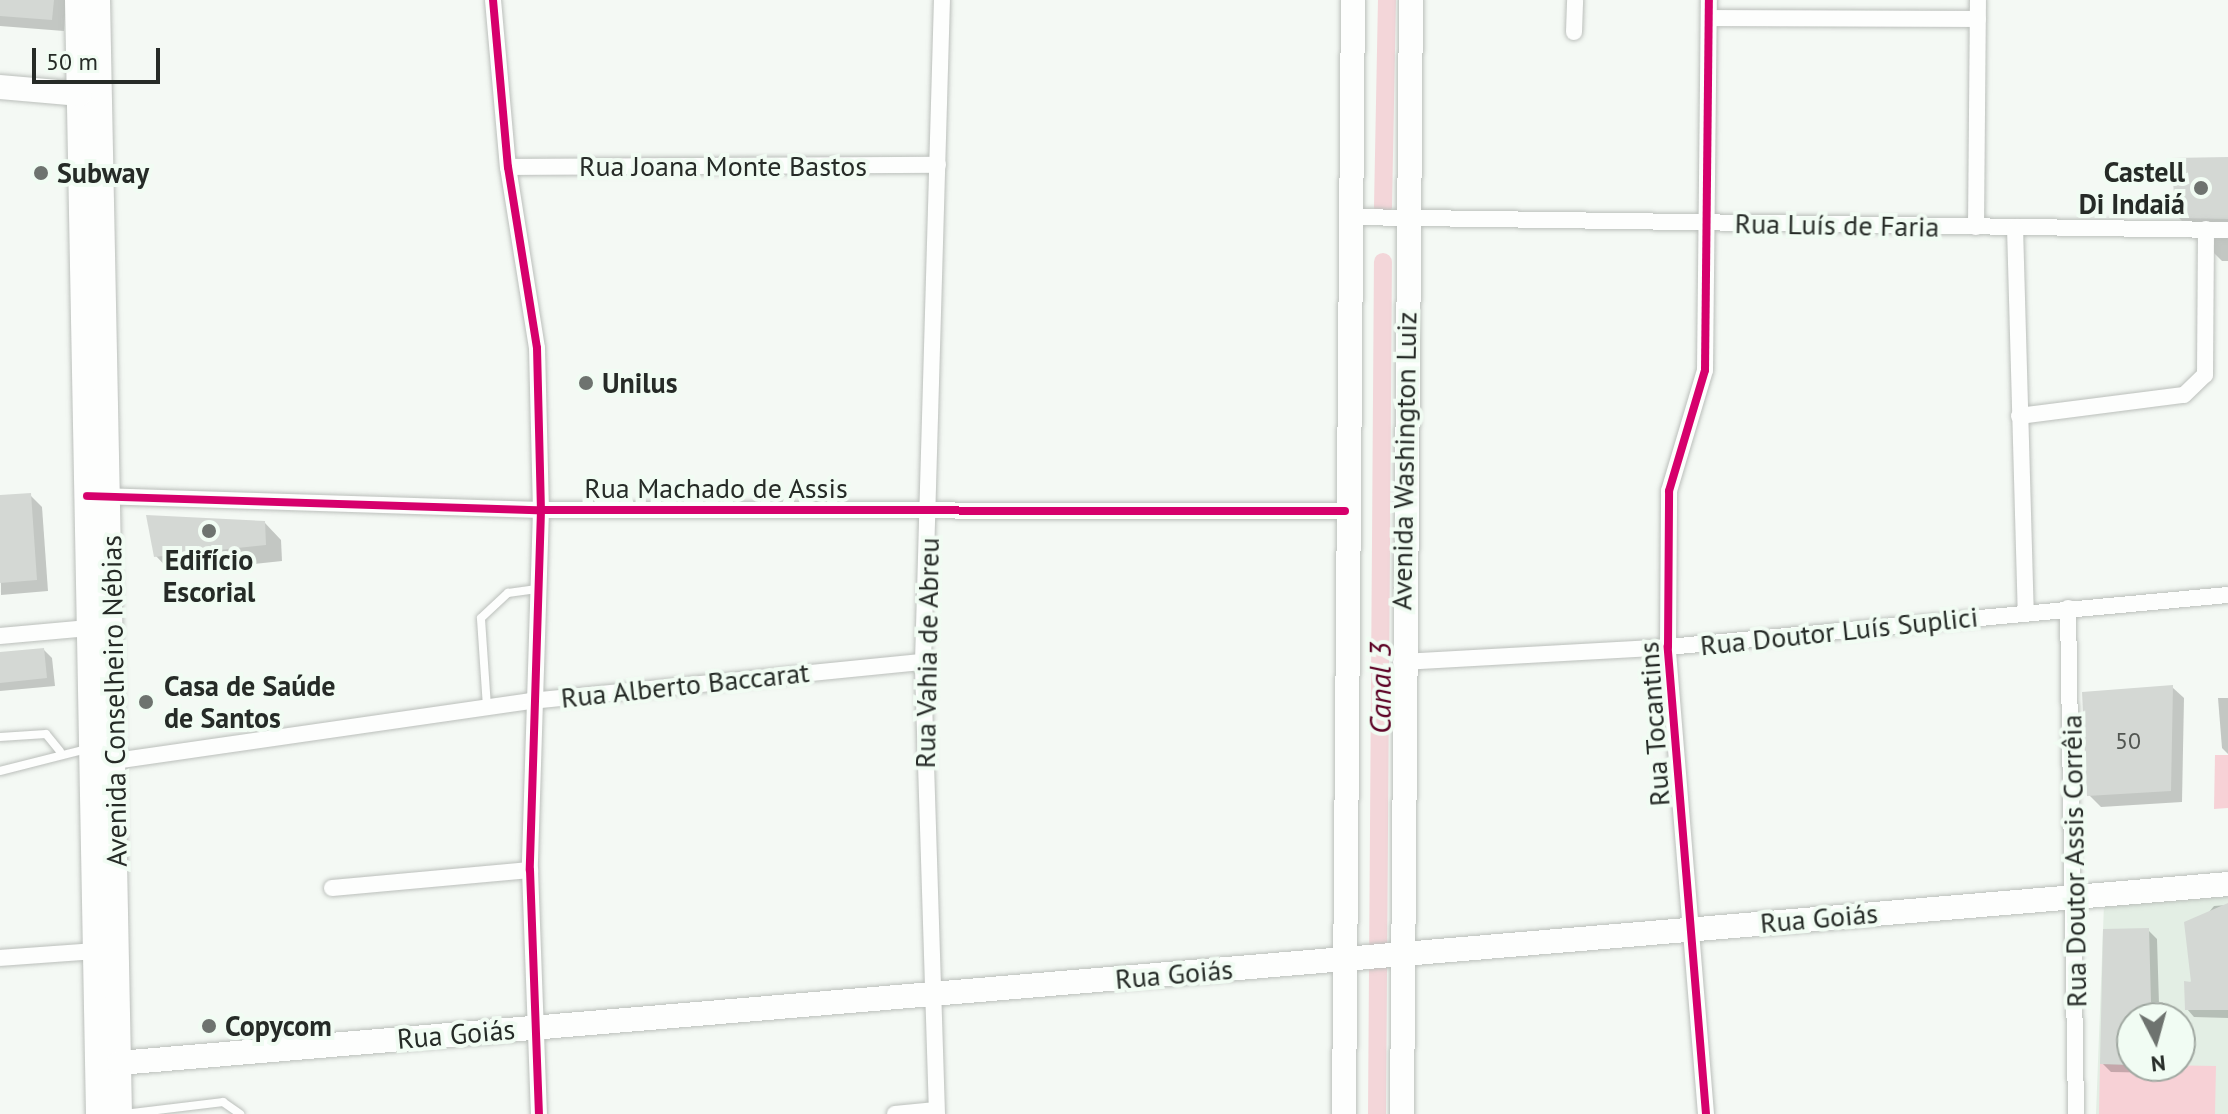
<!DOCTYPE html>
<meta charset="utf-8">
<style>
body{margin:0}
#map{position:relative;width:2228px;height:1114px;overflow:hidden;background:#f4f9f4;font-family:"PT Sans",sans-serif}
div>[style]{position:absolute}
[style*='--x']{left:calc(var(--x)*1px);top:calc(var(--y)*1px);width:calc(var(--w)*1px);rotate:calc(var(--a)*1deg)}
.built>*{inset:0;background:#e3eee4}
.green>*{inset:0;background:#f7d1d6}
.shadow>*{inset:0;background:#0003}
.canal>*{height:18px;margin:-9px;padding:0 9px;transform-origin:9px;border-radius:9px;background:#f3d6d9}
.building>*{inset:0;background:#d4d8d4}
.roads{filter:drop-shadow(0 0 2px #bbbfbb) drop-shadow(0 0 2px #bbbfbb)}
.lane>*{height:8px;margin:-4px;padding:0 4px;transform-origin:4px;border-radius:4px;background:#fdfefd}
.street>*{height:16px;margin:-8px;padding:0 8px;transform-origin:8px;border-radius:8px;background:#fdfefd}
.secondary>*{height:24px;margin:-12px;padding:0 12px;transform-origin:12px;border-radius:12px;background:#fdfefd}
.cycleway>*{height:8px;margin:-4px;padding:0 4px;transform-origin:4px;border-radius:4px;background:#d6006c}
.dots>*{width:22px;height:22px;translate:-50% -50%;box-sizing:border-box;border:4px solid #f1fcf3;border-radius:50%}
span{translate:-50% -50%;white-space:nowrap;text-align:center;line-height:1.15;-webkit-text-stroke:8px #f1fcf3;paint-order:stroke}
.number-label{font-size:24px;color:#525652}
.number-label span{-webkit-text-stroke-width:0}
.street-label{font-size:28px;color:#262b27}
.poi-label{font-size:28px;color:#262b27;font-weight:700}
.right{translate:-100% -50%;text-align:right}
.left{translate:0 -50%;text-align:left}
.water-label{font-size:30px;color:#5c0124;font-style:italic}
.north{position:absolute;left:2116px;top:1002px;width:80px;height:80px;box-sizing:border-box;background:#f1fcf3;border:2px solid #a0a8a1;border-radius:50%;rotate:174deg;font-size:22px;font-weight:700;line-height:32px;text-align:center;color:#262b27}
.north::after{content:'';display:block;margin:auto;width:28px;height:36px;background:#6e736f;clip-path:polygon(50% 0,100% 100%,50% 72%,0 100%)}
.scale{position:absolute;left:32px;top:48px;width:128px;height:36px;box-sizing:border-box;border:4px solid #262b27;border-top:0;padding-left:10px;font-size:24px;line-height:28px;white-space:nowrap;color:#262b27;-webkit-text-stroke:6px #f1fcf3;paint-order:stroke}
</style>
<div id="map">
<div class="built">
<i style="clip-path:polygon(evenodd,2228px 895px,2228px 1114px,2096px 1114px,2104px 904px,2228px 895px,2132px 1018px,2180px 1018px,2180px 1066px,2132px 1066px,2132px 1018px)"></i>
</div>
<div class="green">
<i style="clip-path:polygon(2215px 755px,2228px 755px,2228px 808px,2214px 809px)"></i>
<i style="clip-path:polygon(2100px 1064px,2216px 1066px,2215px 1114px,2099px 1114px)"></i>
</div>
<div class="shadow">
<i style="clip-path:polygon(0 0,66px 0,64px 31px,0 26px)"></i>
<i style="clip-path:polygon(2228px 159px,2228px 261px,2222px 261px,2178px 217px)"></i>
<i style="clip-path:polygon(30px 495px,42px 507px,48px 591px,1px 595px,0 497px)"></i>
<i style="clip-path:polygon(265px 523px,281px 540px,282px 561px,172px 573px,156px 556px)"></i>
<i style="clip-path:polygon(44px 650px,52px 658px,55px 686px,0 691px,0 654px)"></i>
<i style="clip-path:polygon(2172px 687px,2184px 698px,2182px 802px,2101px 807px,2089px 795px)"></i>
<i style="clip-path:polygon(2218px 698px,2228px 698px,2228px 754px,2222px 748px)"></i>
<i style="clip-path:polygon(2228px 905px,2228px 1018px,2194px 1017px,2187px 1009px,2199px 924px,2214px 906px)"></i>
<i style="clip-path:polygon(2148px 930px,2157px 939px,2159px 1004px,2170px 1018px,2132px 1018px,2132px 1066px,2168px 1066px,2167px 1073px,2111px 1072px,2102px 1063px)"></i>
</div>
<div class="canal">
<i style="--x:1383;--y:207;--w:207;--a:-88.9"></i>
<i style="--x:1377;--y:1114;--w:852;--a:-89.6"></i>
</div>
<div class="building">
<i style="clip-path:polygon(0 0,54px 0,52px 20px,0 16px)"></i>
<i style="clip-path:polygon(2228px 157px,2228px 219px,2176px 218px,2171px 158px)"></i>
<i style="clip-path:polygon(31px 493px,37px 580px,0 583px,0 495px)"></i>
<i style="clip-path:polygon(146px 515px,265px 521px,266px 545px,154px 557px)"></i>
<i style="clip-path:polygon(44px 648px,47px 678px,0 683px,0 652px)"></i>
<i style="clip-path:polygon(2173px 685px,2171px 791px,2087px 796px,2082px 692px)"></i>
<i style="clip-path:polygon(2228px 903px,2228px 1010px,2185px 1010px,2184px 981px,2191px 982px,2184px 922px)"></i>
<i style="clip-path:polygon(2149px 928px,2151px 1002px,2163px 1002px,2162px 1018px,2132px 1018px,2132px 1065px,2100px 1064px,2103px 929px)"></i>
</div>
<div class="roads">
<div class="lane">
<i style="--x:487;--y:707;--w:89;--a:-93.9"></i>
<i style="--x:481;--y:618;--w:37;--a:-43"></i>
<i style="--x:508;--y:593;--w:29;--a:-8"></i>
<i style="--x:0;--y:737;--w:46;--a:-3.7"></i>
<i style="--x:46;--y:734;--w:22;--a:51"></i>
<i style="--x:0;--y:771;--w:90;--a:-14.2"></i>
<i style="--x:124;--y:1114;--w:100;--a:-6.9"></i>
<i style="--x:223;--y:1102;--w:21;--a:35"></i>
</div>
<div class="street">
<i style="--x:493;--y:0;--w:168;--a:84.9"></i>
<i style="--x:508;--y:167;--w:183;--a:80.9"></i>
<i style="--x:537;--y:348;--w:162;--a:88.6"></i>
<i style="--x:541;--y:510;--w:360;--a:91.8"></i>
<i style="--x:530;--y:870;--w:244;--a:87.9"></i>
<i style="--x:1709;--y:18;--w:269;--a:0.2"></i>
<i style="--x:1574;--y:32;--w:32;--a:-88"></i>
<i style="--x:508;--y:167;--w:430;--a:-0.3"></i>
<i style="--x:1349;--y:217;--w:879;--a:0.85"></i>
<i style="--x:1976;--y:227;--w:227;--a:-89.5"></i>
<i style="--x:2015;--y:227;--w:385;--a:88.4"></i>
<i style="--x:2019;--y:416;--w:166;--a:-7.3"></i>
<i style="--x:2184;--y:395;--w:29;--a:-44"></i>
<i style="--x:2205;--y:375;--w:146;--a:-89.6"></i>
<i style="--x:99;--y:496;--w:442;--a:1.8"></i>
<i style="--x:541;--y:510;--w:804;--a:0.07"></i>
<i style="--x:2068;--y:608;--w:506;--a:89.09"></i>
<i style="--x:0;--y:636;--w:89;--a:-5.1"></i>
<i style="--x:1401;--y:662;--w:267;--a:-3.2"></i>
<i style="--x:1668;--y:647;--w:562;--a:-5.31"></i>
<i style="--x:115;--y:761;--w:420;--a:-8.2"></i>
<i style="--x:531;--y:701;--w:394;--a:-5.7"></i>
<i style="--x:332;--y:888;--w:199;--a:-5.2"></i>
<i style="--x:0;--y:958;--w:95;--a:-4.2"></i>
<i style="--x:895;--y:1114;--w:41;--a:-5.6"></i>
<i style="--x:937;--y:1114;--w:452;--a:-91.8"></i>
<i style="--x:923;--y:662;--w:662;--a:-88.36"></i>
<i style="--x:1706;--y:1114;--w:469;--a:-94.7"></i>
<i style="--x:1668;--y:647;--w:156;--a:-89.6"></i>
<i style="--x:1669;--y:491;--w:126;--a:-73.4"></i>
<i style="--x:1705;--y:370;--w:370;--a:-89.4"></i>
</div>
<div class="secondary">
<i style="--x:77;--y:0;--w:1114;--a:88.92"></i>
<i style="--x:98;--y:0;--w:1114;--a:88.87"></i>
<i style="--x:0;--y:87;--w:80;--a:5"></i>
<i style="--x:119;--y:1063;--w:2117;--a:-4.85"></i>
<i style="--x:1344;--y:1114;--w:1114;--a:-89.54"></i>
<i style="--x:1402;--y:1114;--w:1114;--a:-89.54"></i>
</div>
</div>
<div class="cycleway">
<i style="--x:493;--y:0;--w:168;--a:84.9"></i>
<i style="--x:508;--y:167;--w:183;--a:80.9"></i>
<i style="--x:537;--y:348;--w:162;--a:88.6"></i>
<i style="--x:541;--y:510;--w:360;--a:91.8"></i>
<i style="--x:530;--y:870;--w:244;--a:87.9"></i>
<i style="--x:87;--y:496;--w:454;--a:1.8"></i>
<i style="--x:541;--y:510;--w:804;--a:0.07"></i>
<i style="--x:1706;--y:1114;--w:469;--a:-94.7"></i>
<i style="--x:1668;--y:647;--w:156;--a:-89.6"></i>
<i style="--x:1669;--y:491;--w:126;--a:-73.4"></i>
<i style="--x:1705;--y:370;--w:370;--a:-89.4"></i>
</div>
<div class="dots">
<i style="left:41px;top:173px;background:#6e736f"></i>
<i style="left:2201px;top:188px;background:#6e736f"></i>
<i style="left:586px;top:383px;background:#6e736f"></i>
<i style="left:209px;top:531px;background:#6e736f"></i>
<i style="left:146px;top:702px;background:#6e736f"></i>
<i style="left:209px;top:1026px;background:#6e736f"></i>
</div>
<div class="number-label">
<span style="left:2128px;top:741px">50</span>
</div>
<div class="street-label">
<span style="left:723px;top:166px">Rua Joana Monte Bastos</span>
<span style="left:1837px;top:225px;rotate:1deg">Rua Luís de Faria</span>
<span style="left:1404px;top:461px;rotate:-89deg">Avenida Washington Luiz</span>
<span style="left:716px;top:488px">Rua Machado de Assis</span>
<span style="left:1839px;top:631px;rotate:-6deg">Rua Doutor Luís Suplici</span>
<span style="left:927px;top:653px;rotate:-89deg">Rua Vahia de Abreu</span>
<span style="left:685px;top:685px;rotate:-6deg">Rua Alberto Baccarat</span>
<span style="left:114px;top:701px;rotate:-91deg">Avenida Conselheiro Nébias</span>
<span style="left:1654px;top:724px;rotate:-94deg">Rua Tocantins</span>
<span style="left:2074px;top:861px;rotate:-91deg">Rua Doutor Assis Corrêia</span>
<span style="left:1819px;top:918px;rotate:-5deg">Rua Goiás</span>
<span style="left:1174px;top:974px;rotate:-5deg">Rua Goiás</span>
<span style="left:456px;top:1034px;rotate:-5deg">Rua Goiás</span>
</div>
<div class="poi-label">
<span class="right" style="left:2185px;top:188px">Castell<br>Di Indaiá</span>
<span class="left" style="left:57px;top:173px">Subway</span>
<span class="left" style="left:602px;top:383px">Unilus</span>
<span style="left:209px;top:576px">Edifício<br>Escorial</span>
<span class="left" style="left:164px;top:702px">Casa de Saúde<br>de Santos</span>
<span class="left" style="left:225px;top:1026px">Copycom</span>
</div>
<div class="water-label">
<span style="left:1380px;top:688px;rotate:-90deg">Canal 3</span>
</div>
<div class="north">N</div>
<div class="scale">50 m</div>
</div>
